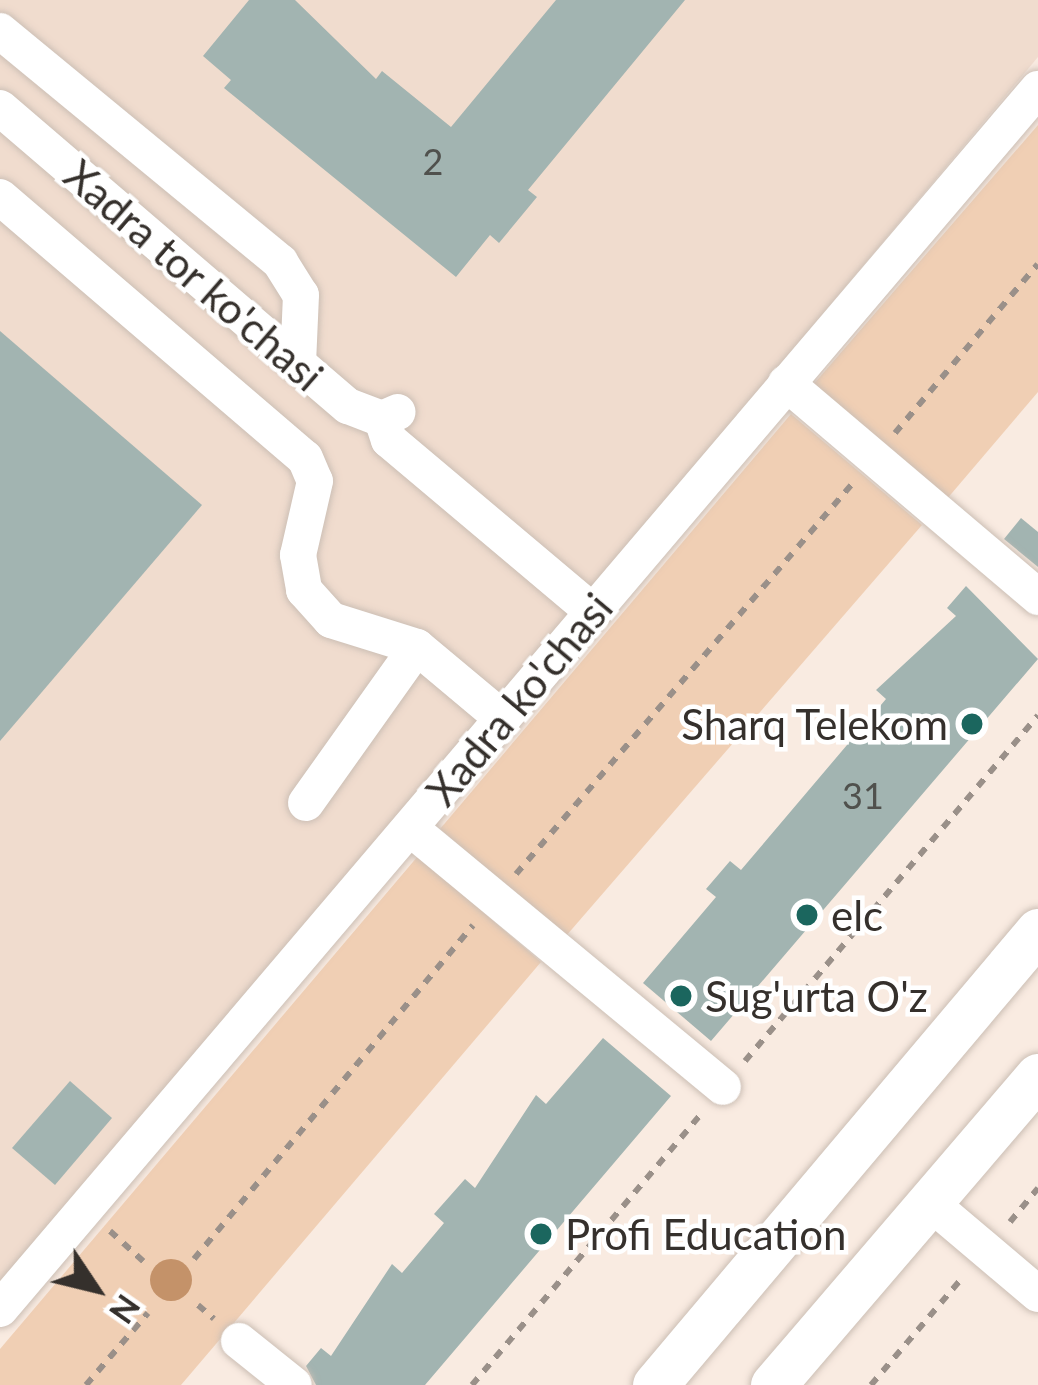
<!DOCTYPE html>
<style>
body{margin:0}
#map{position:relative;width:1038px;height:1385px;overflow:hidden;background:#f9ebe1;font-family:Lato,sans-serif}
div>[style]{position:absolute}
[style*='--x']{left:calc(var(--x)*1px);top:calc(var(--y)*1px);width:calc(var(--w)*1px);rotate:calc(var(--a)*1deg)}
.built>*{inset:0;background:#f0dcce}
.green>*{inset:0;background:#f0cfb4}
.water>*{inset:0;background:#c49269}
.round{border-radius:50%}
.building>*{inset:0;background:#a2b4b1}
.path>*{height:6px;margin-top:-3px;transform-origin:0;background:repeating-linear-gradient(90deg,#9a9089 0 9px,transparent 0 18px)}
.roads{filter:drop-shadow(0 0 3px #ccbfb5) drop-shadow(0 0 3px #ccbfb5)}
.minor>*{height:36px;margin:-18px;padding:0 18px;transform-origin:18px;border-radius:18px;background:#fff}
.major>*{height:45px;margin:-22.5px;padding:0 22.5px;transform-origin:22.5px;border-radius:22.5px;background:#fff}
.dots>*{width:33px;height:33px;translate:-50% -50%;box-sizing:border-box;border:6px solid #fff;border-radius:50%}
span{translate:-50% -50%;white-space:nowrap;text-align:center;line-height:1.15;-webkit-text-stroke:9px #fff;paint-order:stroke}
.number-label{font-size:36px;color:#50514d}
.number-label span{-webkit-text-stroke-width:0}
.street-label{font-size:42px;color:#35302c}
.poi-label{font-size:42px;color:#35302c}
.right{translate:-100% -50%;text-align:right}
.left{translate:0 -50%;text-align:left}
.north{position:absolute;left:36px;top:1229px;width:120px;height:120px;-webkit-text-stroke:9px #fff;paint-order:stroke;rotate:125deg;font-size:33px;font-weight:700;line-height:48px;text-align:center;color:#35302c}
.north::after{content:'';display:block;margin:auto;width:42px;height:54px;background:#35302c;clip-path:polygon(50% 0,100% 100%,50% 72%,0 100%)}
</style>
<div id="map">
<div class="built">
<i style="clip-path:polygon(0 0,1038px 0,1038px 57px,0 1295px)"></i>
</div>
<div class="green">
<i style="clip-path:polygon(1038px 125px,1038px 392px,946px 500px,812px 386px)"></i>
<i style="clip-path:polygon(791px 414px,922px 525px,566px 936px,440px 829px)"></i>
<i style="clip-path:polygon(418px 856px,541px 962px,181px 1385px,0 1385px,0 1349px)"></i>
</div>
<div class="water">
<i class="round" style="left:150px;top:1259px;width:42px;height:42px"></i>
</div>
<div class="building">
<i style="clip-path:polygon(249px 0,295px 0,376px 79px,382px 71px,451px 127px,556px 0,685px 0,528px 190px,537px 197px,499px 243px,490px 235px,456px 277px,224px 88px,231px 80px,203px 56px)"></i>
<i style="clip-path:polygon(0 331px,202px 505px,0 741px)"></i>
<i style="clip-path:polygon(1021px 518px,1038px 532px,1038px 567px,1004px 539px)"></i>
<i style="clip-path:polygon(966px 586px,1038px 659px,711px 1041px,643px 983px,716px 897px,706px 889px,730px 861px,741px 870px,886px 699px,876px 690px,956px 616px,947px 608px)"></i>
<i style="clip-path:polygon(603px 1038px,671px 1096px,425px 1385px,316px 1385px,306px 1366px,321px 1348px,331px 1356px,392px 1264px,402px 1273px,444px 1223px,434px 1214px,465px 1179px,475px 1188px,536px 1095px,546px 1104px)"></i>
<i style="clip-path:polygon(70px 1081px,112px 1118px,55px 1185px,12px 1148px)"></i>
</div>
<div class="path">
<i style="--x:895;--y:433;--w:221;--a:-49.8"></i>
<i style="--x:516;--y:874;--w:515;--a:-49.25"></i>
<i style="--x:745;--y:1061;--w:453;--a:-49.7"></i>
<i style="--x:1010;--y:1222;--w:44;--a:-50.5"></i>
<i style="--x:110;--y:1231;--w:45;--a:42.3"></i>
<i style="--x:194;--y:1259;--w:435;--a:-50.1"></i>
<i style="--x:198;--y:1305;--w:21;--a:41"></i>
<i style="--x:86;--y:1385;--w:95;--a:-49.3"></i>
<i style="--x:472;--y:1385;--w:356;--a:-49.8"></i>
<i style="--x:871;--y:1385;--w:140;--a:-49.6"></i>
</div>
<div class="roads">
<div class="minor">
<i style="--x:0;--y:31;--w:363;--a:39.5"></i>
<i style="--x:280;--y:262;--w:39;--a:58"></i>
<i style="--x:301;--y:295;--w:70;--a:92.5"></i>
<i style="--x:0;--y:108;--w:458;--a:40.6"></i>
<i style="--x:348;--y:406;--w:36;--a:21"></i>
<i style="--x:382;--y:419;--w:17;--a:-24"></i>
<i style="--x:0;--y:197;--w:401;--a:40.6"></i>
<i style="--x:305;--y:458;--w:25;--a:67"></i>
<i style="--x:315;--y:481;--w:76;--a:102.9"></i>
<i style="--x:298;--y:555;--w:36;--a:80"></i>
<i style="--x:304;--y:590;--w:40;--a:48"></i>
<i style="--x:331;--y:620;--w:90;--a:17.4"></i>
<i style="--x:786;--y:383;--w:331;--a:40.3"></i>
<i style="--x:382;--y:419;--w:22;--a:72"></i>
<i style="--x:389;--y:440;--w:267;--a:40.1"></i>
<i style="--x:306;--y:803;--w:191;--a:-54.6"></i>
<i style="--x:417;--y:647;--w:112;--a:39.9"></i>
<i style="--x:410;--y:828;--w:406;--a:39.6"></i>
<i style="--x:928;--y:1201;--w:144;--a:40.2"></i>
<i style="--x:0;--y:1309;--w:1602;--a:-49.61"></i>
<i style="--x:239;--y:1341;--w:70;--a:38.7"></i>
</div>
<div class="major">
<i style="--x:655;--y:1385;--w:594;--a:-49.85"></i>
<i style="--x:773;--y:1385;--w:407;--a:-49.4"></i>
</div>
</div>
<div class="dots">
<i style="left:972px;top:724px;background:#1b665e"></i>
<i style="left:807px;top:915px;background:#1b665e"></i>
<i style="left:681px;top:996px;background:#1b665e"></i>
<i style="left:541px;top:1234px;background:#1b665e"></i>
</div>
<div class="number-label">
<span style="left:433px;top:162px">2</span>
<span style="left:863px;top:796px">31</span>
</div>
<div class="street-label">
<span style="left:194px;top:275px;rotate:41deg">Xadra tor ko'chasi</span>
<span style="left:519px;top:699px;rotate:-50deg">Xadra ko'chasi</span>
</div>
<div class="poi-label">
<span class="right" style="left:948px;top:724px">Sharq Telekom</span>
<span class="left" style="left:831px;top:915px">elc</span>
<span class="left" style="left:705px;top:996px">Sug'urta O'z</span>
<span class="left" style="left:565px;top:1234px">Profi Education</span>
</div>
<div class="north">N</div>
</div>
